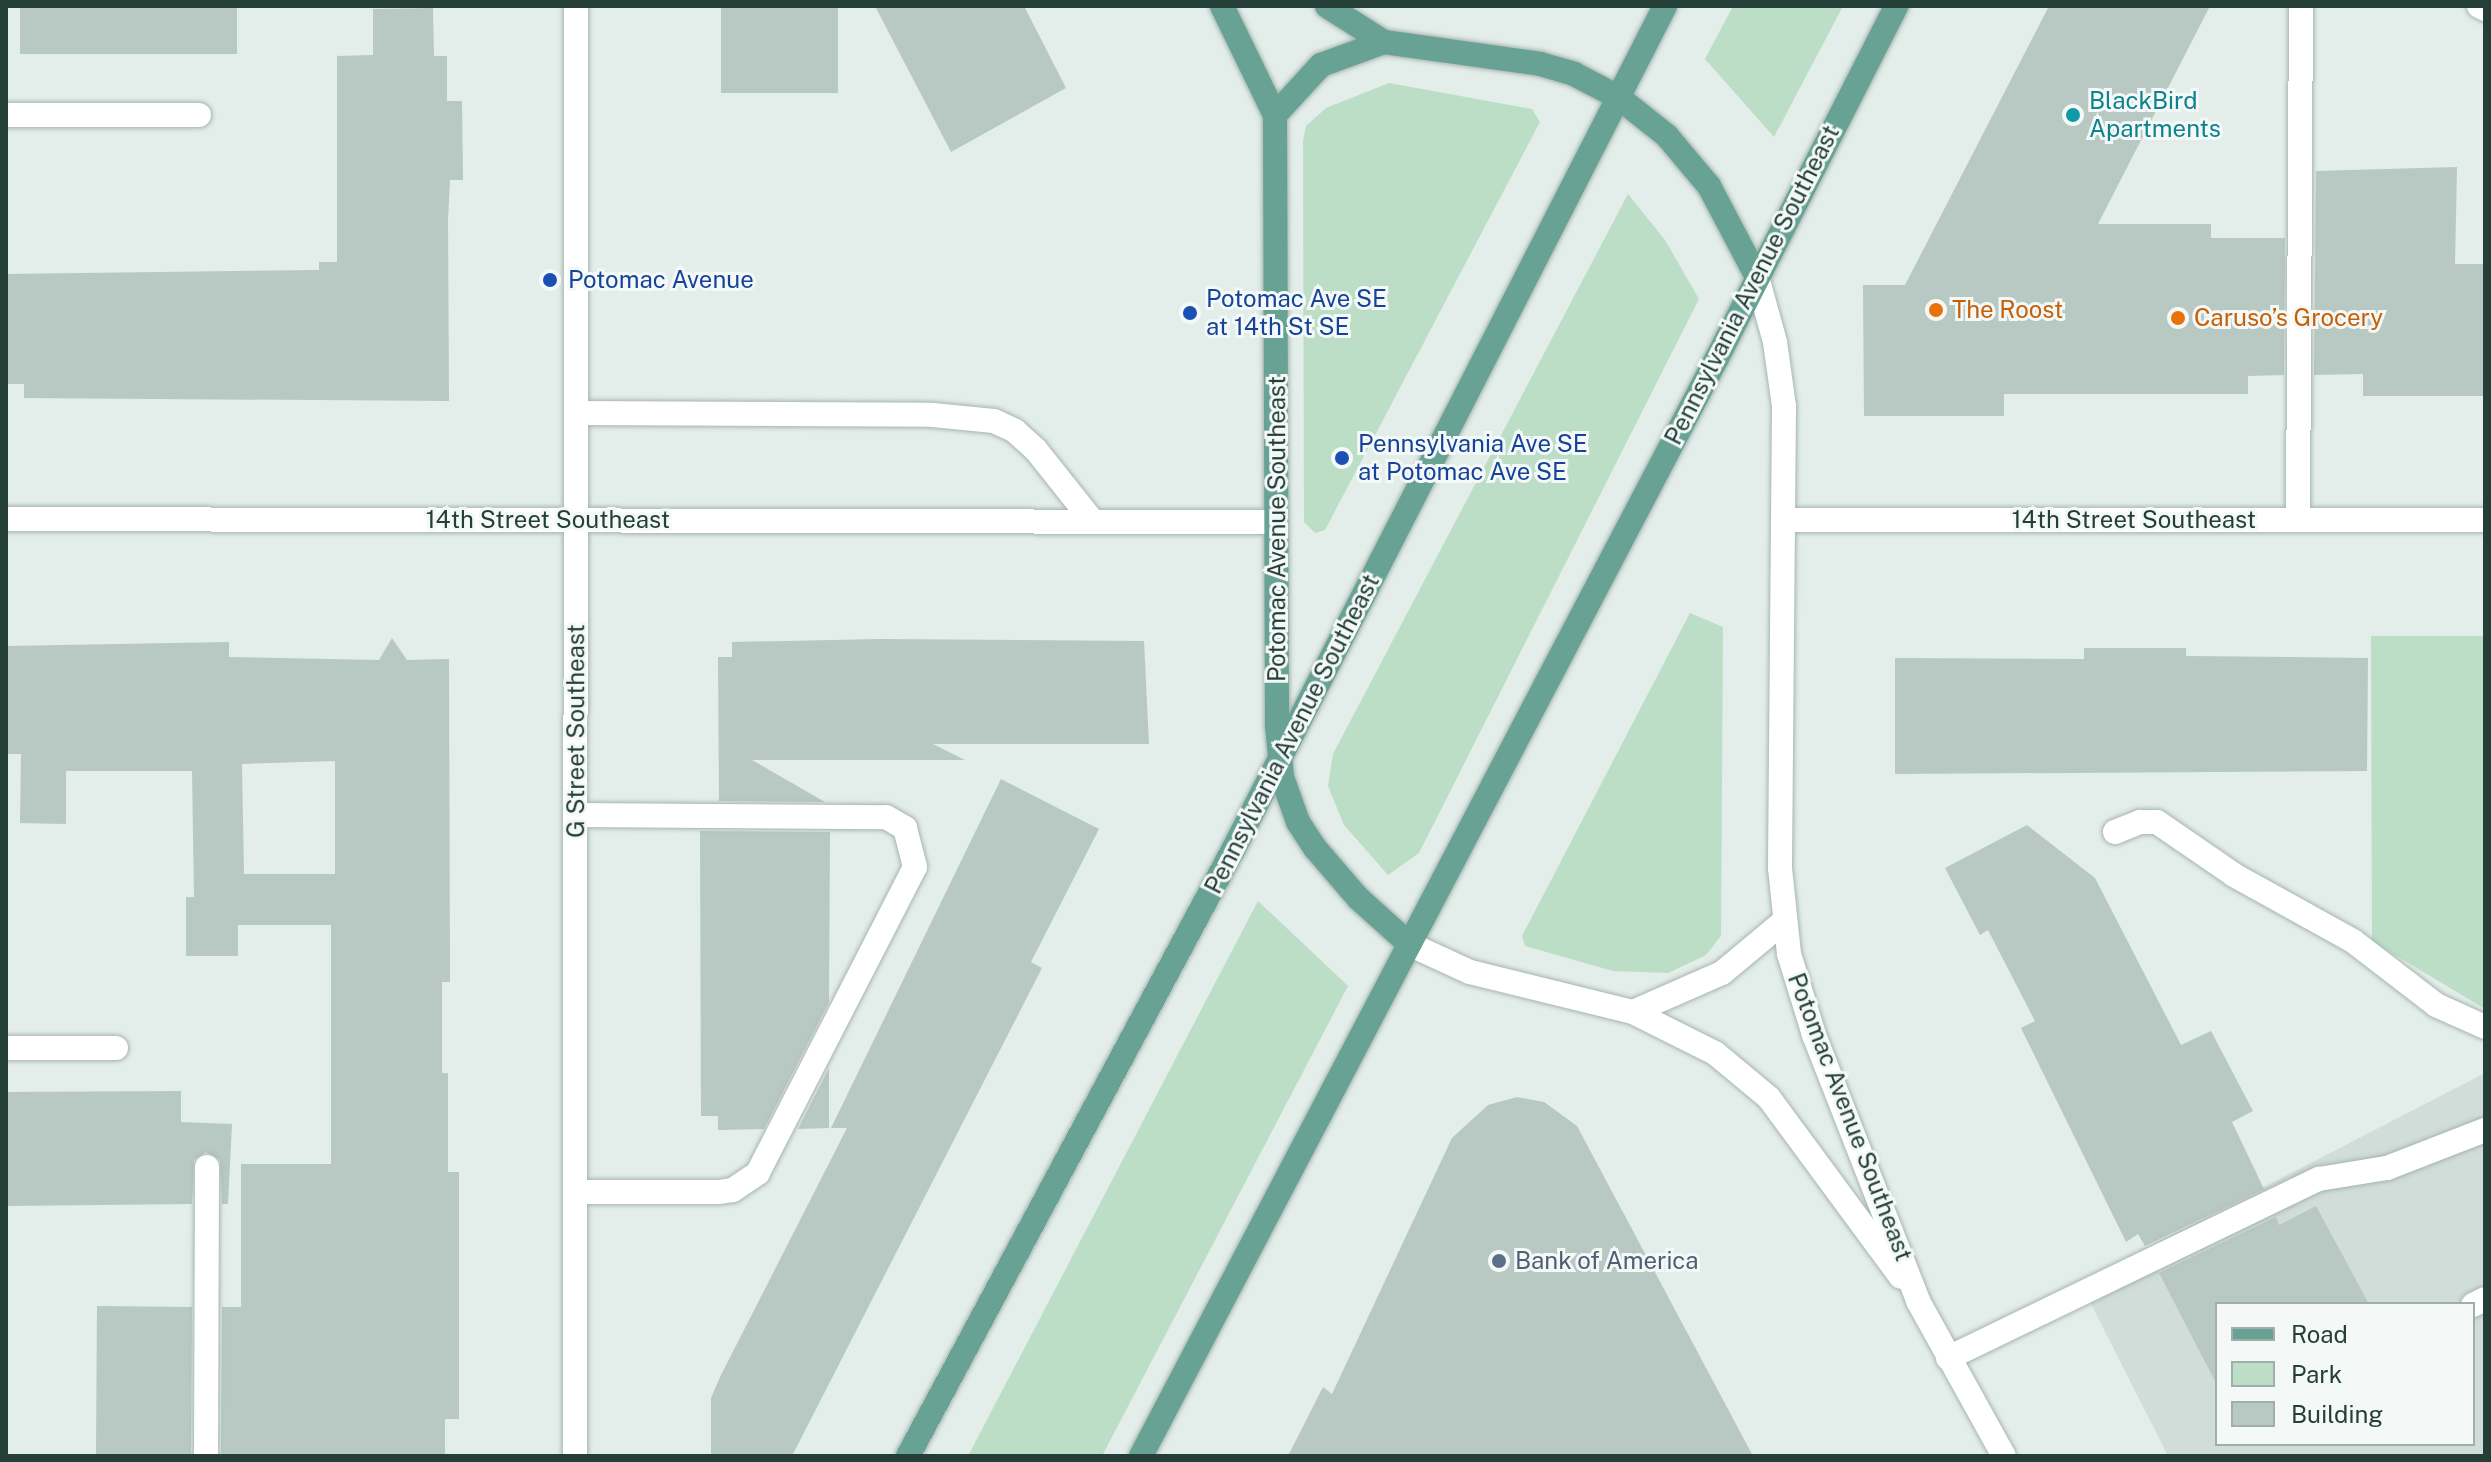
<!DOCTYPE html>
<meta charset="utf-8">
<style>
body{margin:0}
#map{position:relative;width:2491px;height:1462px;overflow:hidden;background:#e3ede9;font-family:"Public Sans",sans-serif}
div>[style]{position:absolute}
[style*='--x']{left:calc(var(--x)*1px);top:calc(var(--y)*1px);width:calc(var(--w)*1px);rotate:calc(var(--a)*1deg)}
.built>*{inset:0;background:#d1ddd8}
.green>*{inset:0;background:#bcdec6}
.building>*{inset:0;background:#b8c8c2}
.roads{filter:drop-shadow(0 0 2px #a6b5b0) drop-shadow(0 0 2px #a6b5b0)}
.minor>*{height:24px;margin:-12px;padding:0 12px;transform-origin:12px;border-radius:12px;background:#fff}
.major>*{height:24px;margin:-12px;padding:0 12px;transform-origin:12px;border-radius:12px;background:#68a294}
.dots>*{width:22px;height:22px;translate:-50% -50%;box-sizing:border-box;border:4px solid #f4f9f7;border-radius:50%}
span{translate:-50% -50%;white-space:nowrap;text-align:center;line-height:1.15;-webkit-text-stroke:6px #f4f9f7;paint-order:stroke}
.culture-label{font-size:24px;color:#0d838f}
.left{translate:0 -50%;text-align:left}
.transit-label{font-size:24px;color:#164399}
.street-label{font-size:24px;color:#233f38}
.food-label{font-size:24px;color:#c56008}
.service-label{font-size:24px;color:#4e5e75}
.frame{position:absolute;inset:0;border:8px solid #233f38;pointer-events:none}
.legend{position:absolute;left:2215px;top:1302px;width:260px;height:144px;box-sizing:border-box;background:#f4f9f7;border:2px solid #a0afab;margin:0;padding:10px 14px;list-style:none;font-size:24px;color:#233f38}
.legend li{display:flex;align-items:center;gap:16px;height:40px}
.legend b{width:40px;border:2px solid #a0afab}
</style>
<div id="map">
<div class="built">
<i style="clip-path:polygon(evenodd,2485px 1073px,2485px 1456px,2168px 1456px,2080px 1282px,2485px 1073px,2217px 1304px,2473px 1304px,2473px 1444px,2217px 1444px,2217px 1304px)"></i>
</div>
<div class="green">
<i style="clip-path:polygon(1733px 6px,1843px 6px,1774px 137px,1705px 59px)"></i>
<i style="clip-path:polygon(1389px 83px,1532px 109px,1540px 122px,1325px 530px,1315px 533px,1304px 522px,1303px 141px,1306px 126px,1326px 108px)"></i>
<i style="clip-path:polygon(1628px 194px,1665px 240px,1699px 299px,1419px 853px,1388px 875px,1344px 825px,1328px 786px,1333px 754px)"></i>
<i style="clip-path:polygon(1690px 613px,1723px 627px,1721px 936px,1706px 955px,1668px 973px,1613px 971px,1525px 946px,1522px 936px)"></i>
<i style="clip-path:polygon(2371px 636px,2485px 636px,2485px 1009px,2372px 941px)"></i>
<i style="clip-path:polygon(1258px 901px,1348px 986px,1102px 1456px,968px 1456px)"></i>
</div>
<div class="building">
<i style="clip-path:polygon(20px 6px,237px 6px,237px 54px,20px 54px)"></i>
<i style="clip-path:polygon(721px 6px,838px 6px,838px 93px,721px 93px)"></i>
<i style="clip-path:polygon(875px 6px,1024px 6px,1066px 88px,951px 152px)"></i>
<i style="clip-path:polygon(2049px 6px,2210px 6px,2098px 224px,2211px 224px,2211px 238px,2285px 238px,2284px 375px,2248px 376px,2248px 394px,2004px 394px,2004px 416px,1864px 416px,1863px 285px,1905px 285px)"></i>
<i style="clip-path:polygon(433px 8px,434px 56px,447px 56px,447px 101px,462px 101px,463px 180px,450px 180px,448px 220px,449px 401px,24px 398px,24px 384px,6px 384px,6px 274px,319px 270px,319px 262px,337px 262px,337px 56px,373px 55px,373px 9px)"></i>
<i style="clip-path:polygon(2457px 167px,2455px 264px,2485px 264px,2485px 396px,2363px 396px,2363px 374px,2314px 375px,2316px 171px)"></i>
<i style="clip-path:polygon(evenodd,392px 638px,407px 660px,449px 659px,450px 982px,442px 982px,442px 1073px,448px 1073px,448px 1172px,459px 1172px,459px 1419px,445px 1419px,445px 1456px,221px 1456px,222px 1307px,241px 1307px,241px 1164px,331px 1164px,331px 925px,238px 925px,238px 956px,186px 956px,186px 897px,194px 897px,192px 771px,66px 771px,66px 824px,20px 823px,21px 754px,8px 754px,6px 746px,6px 646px,229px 642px,229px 657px,379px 660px,392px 638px,335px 761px,335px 874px,244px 874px,242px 764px,335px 761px)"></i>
<i style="clip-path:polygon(880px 639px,1144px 641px,1149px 744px,933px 744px,965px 760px,752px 760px,825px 802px,719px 801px,718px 657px,732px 657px,732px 642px)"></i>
<i style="clip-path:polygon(2084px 648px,2186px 648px,2186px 656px,2368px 658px,2367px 771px,1895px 774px,1895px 658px,2084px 659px)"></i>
<i style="clip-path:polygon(1001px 779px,1099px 829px,1031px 962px,1042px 968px,792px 1456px,711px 1456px,711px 1398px,721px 1375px,847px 1128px,831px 1128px)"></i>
<i style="clip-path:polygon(2027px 825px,2095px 878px,2181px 1045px,2211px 1031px,2253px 1111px,2232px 1122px,2264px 1189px,2145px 1246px,2138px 1234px,2126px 1242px,2021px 1028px,2035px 1021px,1988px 930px,1980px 935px,1945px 868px)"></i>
<i style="clip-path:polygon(700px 831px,830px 832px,829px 1002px,764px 1129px,718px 1130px,718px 1116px,701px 1116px)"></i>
<i style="clip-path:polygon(829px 1068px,829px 1128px,798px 1129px)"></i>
<i style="clip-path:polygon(181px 1091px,181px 1122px,232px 1124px,228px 1204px,222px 1204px,220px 1160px,206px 1152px,194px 1160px,192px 1204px,6px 1206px,6px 1092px)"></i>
<i style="clip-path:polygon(1517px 1097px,1544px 1102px,1577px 1126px,1753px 1456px,1288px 1456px,1323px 1387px,1332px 1394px,1452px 1138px,1488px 1105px)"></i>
<i style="clip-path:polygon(2316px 1206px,2369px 1304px,2217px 1304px,2217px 1385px,2159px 1273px,2276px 1217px,2279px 1225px)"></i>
<i style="clip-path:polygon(97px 1306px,192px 1307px,191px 1456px,96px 1456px)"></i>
</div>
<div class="roads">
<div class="minor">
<i style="--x:2479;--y:6;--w:7;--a:27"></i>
<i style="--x:6;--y:115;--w:193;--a:0"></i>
<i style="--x:1757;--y:277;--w:67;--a:74.5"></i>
<i style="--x:1775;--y:342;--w:65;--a:82"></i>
<i style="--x:1784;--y:406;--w:462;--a:90.5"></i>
<i style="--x:1780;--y:868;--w:86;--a:84"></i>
<i style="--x:1789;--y:954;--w:85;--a:72.8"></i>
<i style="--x:1814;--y:1035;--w:286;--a:68.6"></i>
<i style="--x:1918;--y:1301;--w:177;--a:61"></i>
<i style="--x:577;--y:413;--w:356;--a:0.3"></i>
<i style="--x:933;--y:415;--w:61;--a:5.6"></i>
<i style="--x:994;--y:421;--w:23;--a:25"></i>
<i style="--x:1015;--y:431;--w:28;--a:42"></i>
<i style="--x:1036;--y:450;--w:87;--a:51.5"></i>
<i style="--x:6;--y:519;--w:1270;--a:0.14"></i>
<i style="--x:1783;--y:520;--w:702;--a:0"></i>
<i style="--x:2298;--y:520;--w:514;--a:-89.67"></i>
<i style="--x:576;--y:815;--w:310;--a:0.4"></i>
<i style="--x:886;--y:817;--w:22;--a:30"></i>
<i style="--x:905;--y:828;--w:40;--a:75.6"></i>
<i style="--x:915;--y:867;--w:344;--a:117.2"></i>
<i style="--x:758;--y:1173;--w:30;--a:146"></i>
<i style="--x:733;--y:1190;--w:15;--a:172"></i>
<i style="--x:718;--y:1192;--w:142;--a:180"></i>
<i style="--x:2115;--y:832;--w:27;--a:-22"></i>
<i style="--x:2140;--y:822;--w:17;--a:0"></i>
<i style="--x:2157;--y:822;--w:93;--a:34.5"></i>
<i style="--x:2234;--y:875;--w:136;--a:29"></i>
<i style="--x:2353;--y:941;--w:105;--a:37.6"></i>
<i style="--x:2436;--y:1005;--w:54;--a:24.2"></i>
<i style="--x:1409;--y:944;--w:67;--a:24.7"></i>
<i style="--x:1470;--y:972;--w:168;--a:13.8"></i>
<i style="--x:1633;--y:1012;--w:92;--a:26.6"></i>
<i style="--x:1715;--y:1053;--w:70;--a:39.8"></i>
<i style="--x:1769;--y:1098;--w:222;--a:53.6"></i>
<i style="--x:1633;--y:1012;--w:97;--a:-23.7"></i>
<i style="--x:1722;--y:973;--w:80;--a:-39.9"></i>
<i style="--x:6;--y:1048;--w:110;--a:0"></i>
<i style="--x:2473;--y:1305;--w:13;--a:-27"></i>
<i style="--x:1948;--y:1358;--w:412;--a:-25.8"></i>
<i style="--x:2319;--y:1179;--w:69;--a:-9.2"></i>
<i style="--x:2387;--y:1168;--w:105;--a:-21.2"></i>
<i style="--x:206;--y:1456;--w:289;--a:-89.8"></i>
<i style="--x:575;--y:1456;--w:1450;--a:-89.96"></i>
</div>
<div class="major">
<i style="--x:1222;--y:6;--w:121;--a:64.1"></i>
<i style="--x:1275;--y:115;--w:610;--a:89.81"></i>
<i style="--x:1277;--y:725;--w:52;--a:84.5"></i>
<i style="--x:1282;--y:777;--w:48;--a:70.4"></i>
<i style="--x:1298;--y:822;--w:31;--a:57"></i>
<i style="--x:1315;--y:848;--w:66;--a:49.3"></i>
<i style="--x:1358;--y:898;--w:69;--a:42"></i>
<i style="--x:1327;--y:6;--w:67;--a:32.3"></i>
<i style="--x:1384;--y:42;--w:158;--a:8"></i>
<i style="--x:1540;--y:64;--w:35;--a:16"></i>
<i style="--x:1574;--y:74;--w:50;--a:27.6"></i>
<i style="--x:1618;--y:97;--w:63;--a:38.5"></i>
<i style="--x:1667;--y:136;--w:65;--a:50"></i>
<i style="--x:1709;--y:186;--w:103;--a:62.2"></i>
<i style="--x:1275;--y:115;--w:68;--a:-47.4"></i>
<i style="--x:1321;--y:65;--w:67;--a:-20.1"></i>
<i style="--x:908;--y:1456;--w:688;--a:-61.8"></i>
<i style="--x:1233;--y:850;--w:948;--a:-62.89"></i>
<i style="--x:1141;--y:1456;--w:1240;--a:-62.32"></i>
<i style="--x:1717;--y:358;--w:395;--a:-63"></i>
</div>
</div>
<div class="dots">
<i style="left:2073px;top:115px;background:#0f9aa8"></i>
<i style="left:550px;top:280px;background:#1a4fb4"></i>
<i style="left:1936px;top:310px;background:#e8710a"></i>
<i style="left:1190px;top:313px;background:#1a4fb4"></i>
<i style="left:2178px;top:318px;background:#e8710a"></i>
<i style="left:1342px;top:458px;background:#1a4fb4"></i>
<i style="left:1499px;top:1261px;background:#5c6f8a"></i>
</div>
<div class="culture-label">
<span class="left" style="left:2089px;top:115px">BlackBird<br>Apartments</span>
</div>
<div class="transit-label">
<span class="left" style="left:568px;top:280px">Potomac Avenue</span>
<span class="left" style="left:1206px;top:313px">Potomac Ave SE<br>at 14th St SE</span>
<span class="left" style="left:1358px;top:458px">Pennsylvania Ave SE<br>at Potomac Ave SE</span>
</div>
<div class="street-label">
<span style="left:1752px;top:285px;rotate:-63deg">Pennsylvania Avenue Southeast</span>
<span style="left:548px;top:520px">14th Street Southeast</span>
<span style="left:2134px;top:520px">14th Street Southeast</span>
<span style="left:1277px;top:529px;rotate:-90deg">Potomac Avenue Southeast</span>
<span style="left:576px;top:731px;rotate:-90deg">G Street Southeast</span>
<span style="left:1292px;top:734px;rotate:-63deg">Pennsylvania Avenue Southeast</span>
<span style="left:1850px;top:1117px;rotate:69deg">Potomac Avenue Southeast</span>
</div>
<div class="food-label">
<span class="left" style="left:1952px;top:310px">The Roost</span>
<span class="left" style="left:2194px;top:318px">Caruso’s Grocery</span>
</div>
<div class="service-label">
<span class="left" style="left:1515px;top:1261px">Bank of America</span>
</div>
<div class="frame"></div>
<ul class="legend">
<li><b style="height:10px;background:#68a294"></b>Road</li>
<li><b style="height:22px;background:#bcdec6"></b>Park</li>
<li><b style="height:22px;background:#b8c8c2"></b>Building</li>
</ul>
</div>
